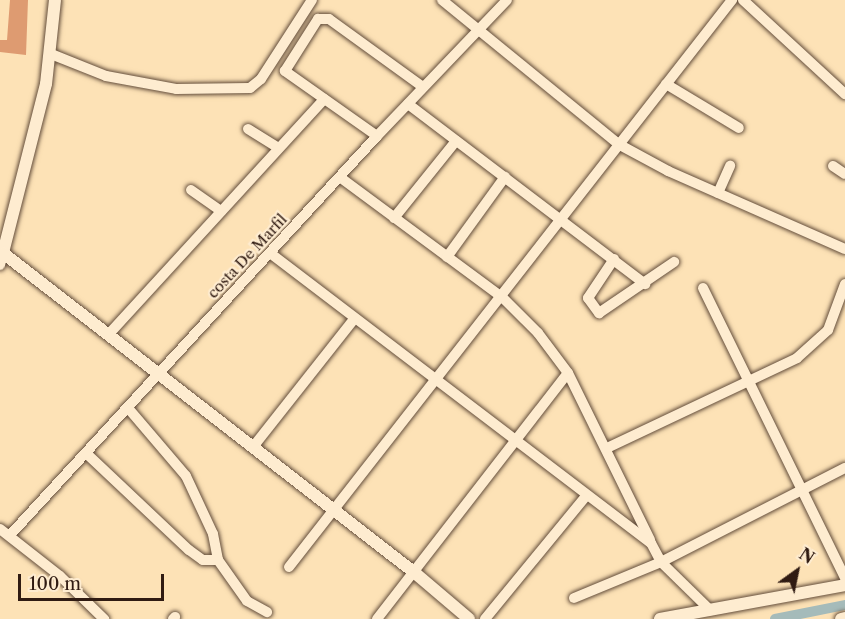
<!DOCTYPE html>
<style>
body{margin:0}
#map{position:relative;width:845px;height:619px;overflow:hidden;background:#fde2b6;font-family:"Libre Caslon Text",serif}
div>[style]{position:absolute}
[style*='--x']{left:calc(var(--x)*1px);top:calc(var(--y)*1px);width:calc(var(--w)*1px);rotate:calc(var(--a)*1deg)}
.canal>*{height:10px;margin:-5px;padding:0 5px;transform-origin:5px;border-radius:5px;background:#a5bbba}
.building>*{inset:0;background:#de9b71}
.roads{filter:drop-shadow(0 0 2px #634d3b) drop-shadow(0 0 2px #634d3b)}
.minor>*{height:10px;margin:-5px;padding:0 5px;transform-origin:5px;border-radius:5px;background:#feecd0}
.tertiary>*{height:12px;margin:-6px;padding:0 6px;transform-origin:6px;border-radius:6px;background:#feecd0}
span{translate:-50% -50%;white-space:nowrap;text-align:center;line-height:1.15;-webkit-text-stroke:4.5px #feecd0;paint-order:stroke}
.street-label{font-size:15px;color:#301b12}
.north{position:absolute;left:767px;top:541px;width:60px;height:60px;-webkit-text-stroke:4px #feecd0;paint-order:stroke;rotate:33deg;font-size:16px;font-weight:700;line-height:24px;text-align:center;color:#301b12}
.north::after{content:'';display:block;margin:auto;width:21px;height:27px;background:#301b12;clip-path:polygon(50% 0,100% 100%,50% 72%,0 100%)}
.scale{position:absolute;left:18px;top:574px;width:146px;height:27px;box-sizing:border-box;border:3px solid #301b12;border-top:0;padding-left:8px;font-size:18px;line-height:21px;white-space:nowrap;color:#301b12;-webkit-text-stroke:4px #feecd0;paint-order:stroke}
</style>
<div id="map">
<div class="canal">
<i style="--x:775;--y:619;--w:71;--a:-11.3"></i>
</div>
<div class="building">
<i style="clip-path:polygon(10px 0,28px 0,26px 55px,0 52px,0 40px,7px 40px)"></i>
</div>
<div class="roads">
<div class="minor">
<i style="--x:442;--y:0;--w:230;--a:39.2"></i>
<i style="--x:620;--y:145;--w:55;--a:28.4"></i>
<i style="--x:668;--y:171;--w:193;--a:23.8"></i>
<i style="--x:743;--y:0;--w:139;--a:42.7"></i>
<i style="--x:51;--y:54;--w:59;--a:21.8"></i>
<i style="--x:106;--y:76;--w:71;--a:10.5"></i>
<i style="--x:176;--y:89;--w:74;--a:-0.8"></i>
<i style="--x:250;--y:88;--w:14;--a:-39"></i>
<i style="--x:261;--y:79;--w:94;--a:-57.2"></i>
<i style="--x:666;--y:84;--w:85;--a:31.1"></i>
<i style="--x:408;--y:104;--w:298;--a:37.2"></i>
<i style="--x:248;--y:129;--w:36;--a:32"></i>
<i style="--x:377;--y:136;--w:113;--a:-144.8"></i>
<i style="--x:285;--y:71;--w:62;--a:-57.6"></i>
<i style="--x:318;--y:19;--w:11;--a:0"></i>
<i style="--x:329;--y:19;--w:116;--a:35.9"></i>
<i style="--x:833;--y:166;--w:14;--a:34"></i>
<i style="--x:341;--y:178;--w:200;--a:36.5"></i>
<i style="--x:502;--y:297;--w:51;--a:45"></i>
<i style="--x:538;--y:333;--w:50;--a:53.1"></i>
<i style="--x:568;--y:373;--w:186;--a:63.8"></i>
<i style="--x:191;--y:190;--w:37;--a:35"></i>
<i style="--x:718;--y:193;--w:30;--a:-66"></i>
<i style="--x:394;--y:218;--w:99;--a:-51.2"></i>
<i style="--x:270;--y:253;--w:479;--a:37.3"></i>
<i style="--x:651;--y:543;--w:21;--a:62"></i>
<i style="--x:661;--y:562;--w:69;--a:44.4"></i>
<i style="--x:447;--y:257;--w:99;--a:-54.1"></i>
<i style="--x:614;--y:259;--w:47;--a:123.7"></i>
<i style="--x:588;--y:298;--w:19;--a:54"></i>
<i style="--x:599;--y:313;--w:91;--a:-34.2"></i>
<i style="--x:0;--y:265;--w:12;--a:-76"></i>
<i style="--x:703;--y:288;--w:323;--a:63.9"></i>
<i style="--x:108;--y:335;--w:320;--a:-47.5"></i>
<i style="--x:128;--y:408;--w:89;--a:49.5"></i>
<i style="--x:186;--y:476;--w:64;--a:65"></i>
<i style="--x:213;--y:534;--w:26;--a:79"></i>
<i style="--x:218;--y:560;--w:50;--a:54.7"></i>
<i style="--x:247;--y:601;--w:23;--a:29"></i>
<i style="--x:253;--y:447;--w:164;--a:-51.7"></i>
<i style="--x:607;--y:448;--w:210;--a:-25.3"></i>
<i style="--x:797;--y:358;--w:42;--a:-42.1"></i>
<i style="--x:828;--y:330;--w:49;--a:-69.7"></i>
<i style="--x:87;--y:454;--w:140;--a:43.3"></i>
<i style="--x:189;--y:550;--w:17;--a:36"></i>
<i style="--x:203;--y:560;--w:15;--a:0"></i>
<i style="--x:0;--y:529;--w:76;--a:38.1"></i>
<i style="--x:60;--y:576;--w:62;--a:44.3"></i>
<i style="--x:11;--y:534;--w:541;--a:-47.4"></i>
<i style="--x:377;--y:136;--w:188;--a:-46.3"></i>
<i style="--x:289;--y:567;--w:720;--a:-52"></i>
<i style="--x:574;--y:598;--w:94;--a:-22.5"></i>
<i style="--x:661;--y:562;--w:207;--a:-27.1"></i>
<i style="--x:173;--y:619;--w:3;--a:-45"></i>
<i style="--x:377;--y:619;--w:311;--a:-52.2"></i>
<i style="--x:485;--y:619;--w:159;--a:-50.6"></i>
</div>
<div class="tertiary">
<i style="--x:55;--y:0;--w:84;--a:96.1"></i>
<i style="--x:46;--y:84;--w:174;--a:104.3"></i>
<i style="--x:3;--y:253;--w:522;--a:37.84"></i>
<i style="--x:415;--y:573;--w:71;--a:40.4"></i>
<i style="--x:660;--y:619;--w:188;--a:-10.4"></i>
<i style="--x:841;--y:619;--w:4;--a:-14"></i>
</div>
</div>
<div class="street-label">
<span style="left:247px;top:256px;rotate:-47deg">costa De Marfil</span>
</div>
<div class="north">N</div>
<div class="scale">100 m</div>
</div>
